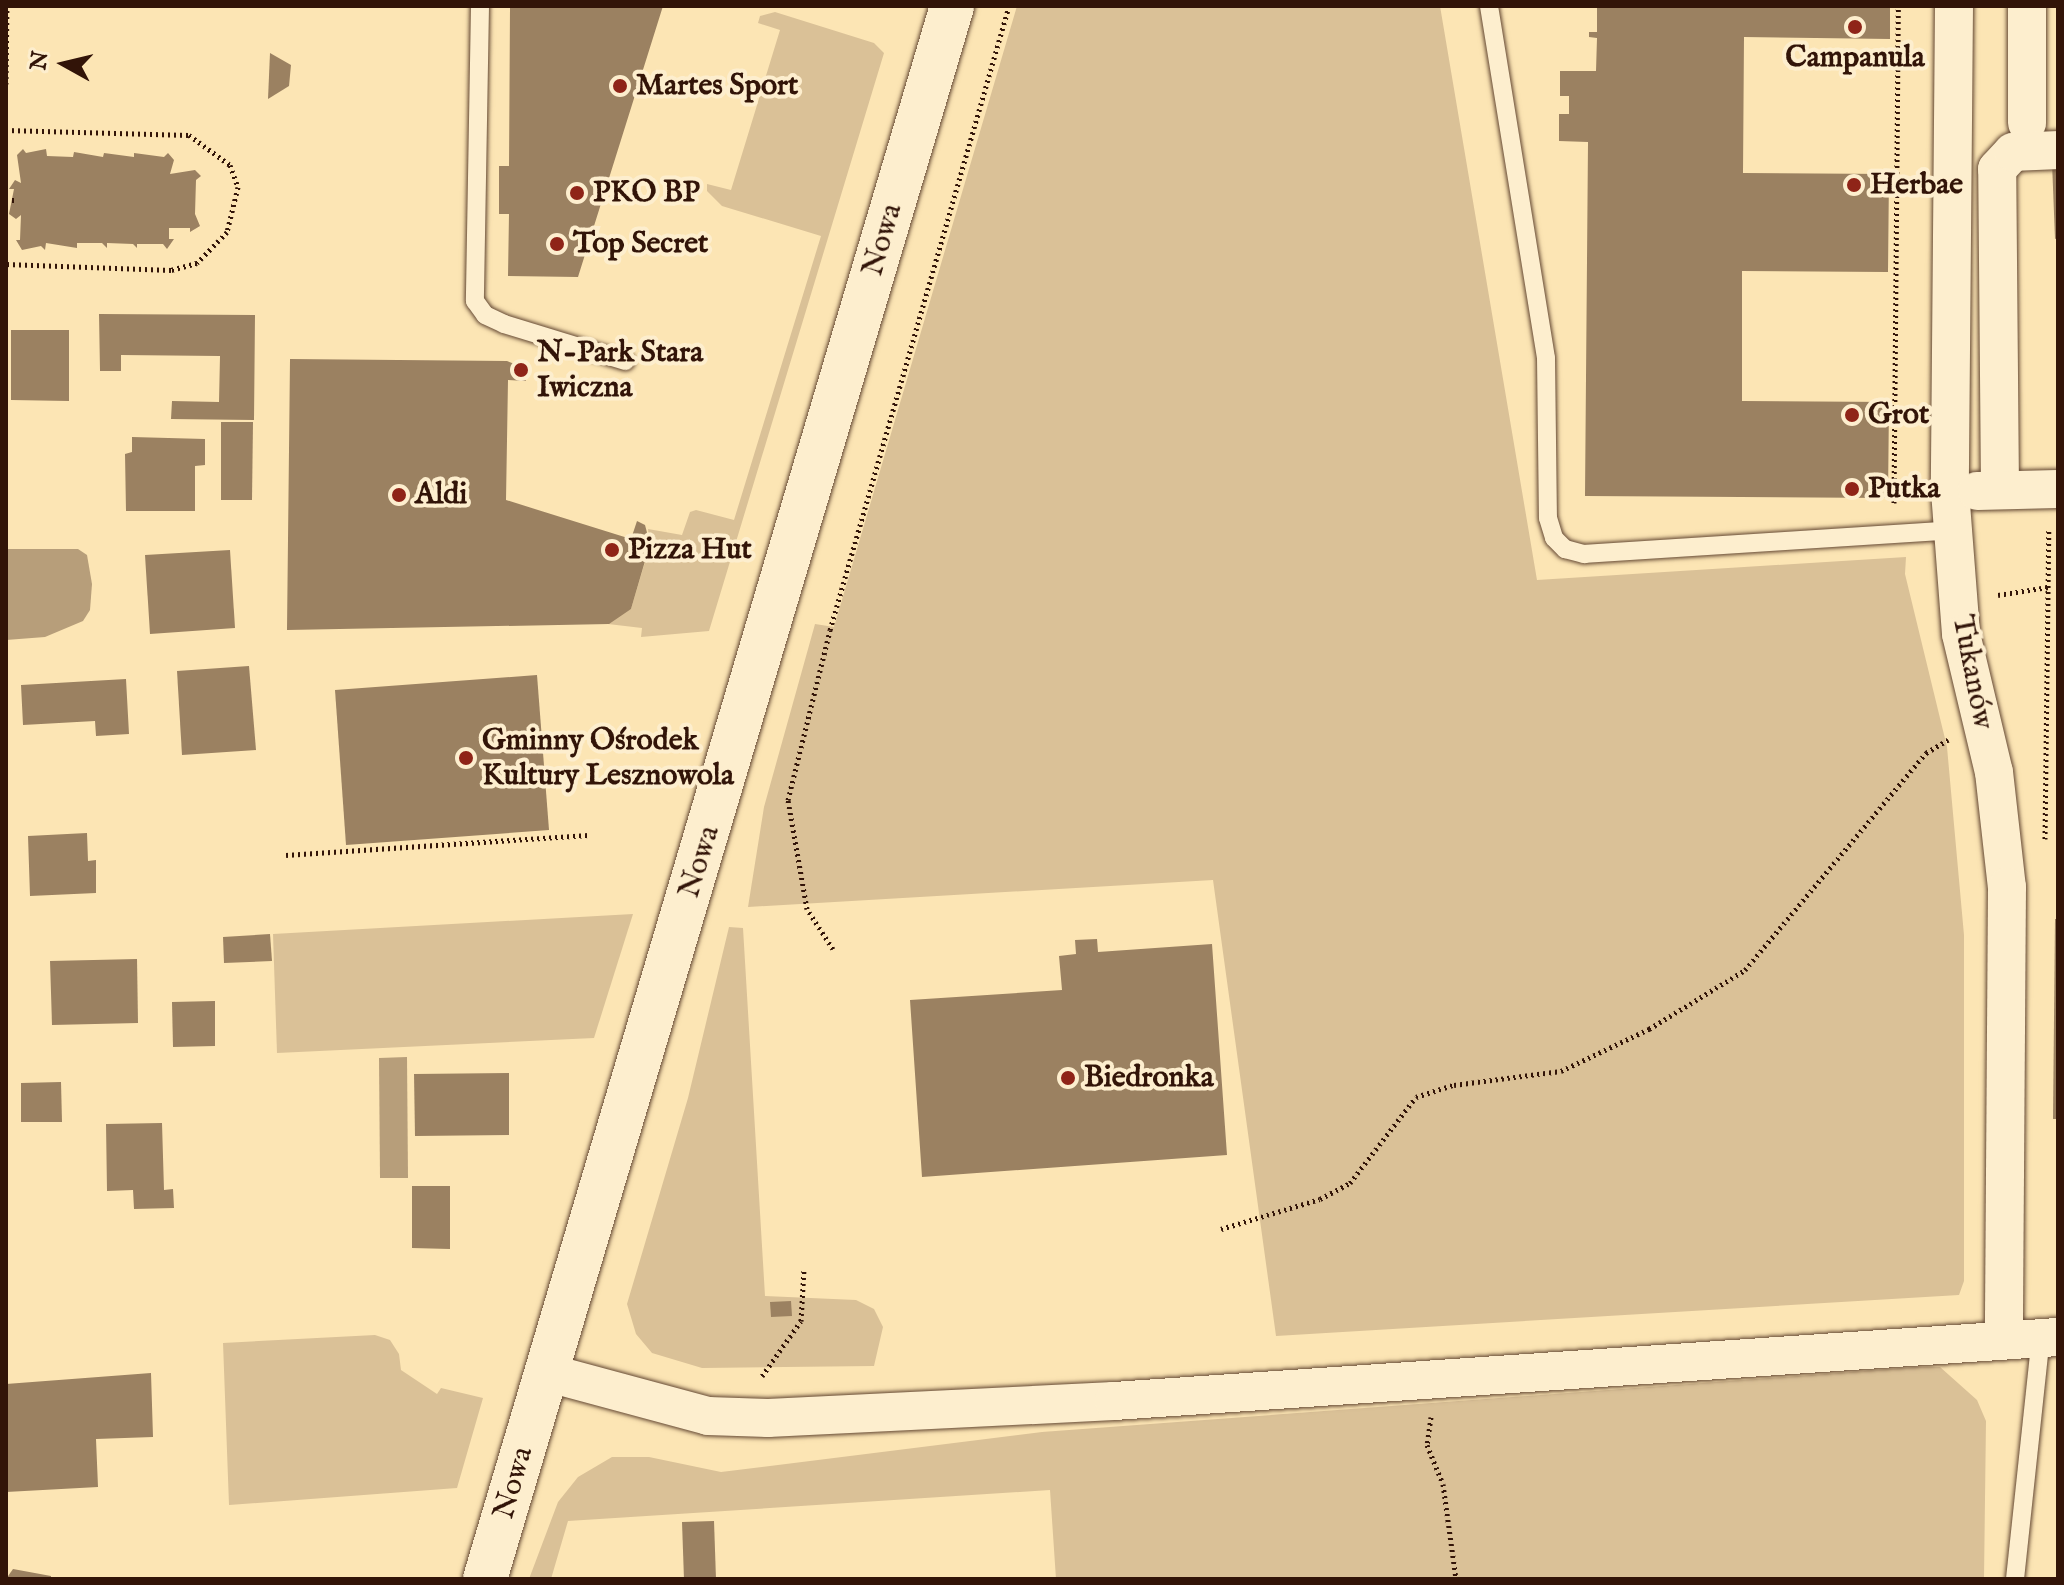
<!DOCTYPE html>
<meta charset="utf-8">
<style>
body{margin:0}
#map{position:relative;width:2064px;height:1585px;overflow:hidden;background:#fce5b4;font-family:"IM FELL English",serif}
div>[style]{position:absolute}
[style*='--x']{left:calc(var(--x)*1px);top:calc(var(--y)*1px);width:calc(var(--w)*1px);rotate:calc(var(--a)*1deg)}
.green>*{inset:0;background:#dac197}
.water>*{inset:0;background:#b79e7a}
.building>*{inset:0;background:#9b8161}
.path>*{height:5px;margin-top:-2.5px;transform-origin:0;background:repeating-linear-gradient(90deg,#321408 0 2px,transparent 0 6px)}
.roads{filter:drop-shadow(0 0 2px #644833) drop-shadow(0 0 2px #644833)}
.service>*{height:18px;margin:-9px;padding:0 9px;transform-origin:9px;border-radius:9px;background:#fdeece}
.minor>*{height:38px;margin:-19px;padding:0 19px;transform-origin:19px;border-radius:19px;background:#fdeece}
.secondary>*{height:44px;margin:-22px;padding:0 22px;transform-origin:22px;border-radius:22px;background:#fdeece}
.dots>*{width:22px;height:22px;translate:-50% -50%;box-sizing:border-box;border:4px solid #fdeece;border-radius:50%}
span{translate:-50% -50%;white-space:nowrap;text-align:center;line-height:1.15;-webkit-text-stroke:8px #fdeece;paint-order:stroke}
.poi-label{font-size:30px;color:#321408;font-weight:700}
.left{translate:0 -50%;text-align:left}
.street-label{font-size:30px;color:#321408}
.frame{position:absolute;inset:0;border:8px solid #321408;pointer-events:none}
.north{position:absolute;left:24px;top:24px;width:80px;height:80px;-webkit-text-stroke:6px #fdeece;paint-order:stroke;rotate:278deg;font-size:22px;font-weight:700;line-height:32px;text-align:center;color:#321408}
.north::after{content:'';display:block;margin:auto;width:28px;height:36px;background:#321408;clip-path:polygon(50% 0,100% 100%,50% 72%,0 100%)}
</style>
<div id="map">
<div class="green">
<i style="clip-path:polygon(1017px 6px,1440px 6px,1537px 580px,1906px 557px,1905px 574px,1947px 747px,1964px 935px,1964px 1281px,1959px 1295px,1276px 1336px,1213px 880px,748px 907px,764px 807px,815px 624px,834px 627px)"></i>
<i style="clip-path:polygon(775px 12px,874px 43px,884px 53px,709px 631px,641px 637px,642px 628px,608px 624px,608px 619px,631px 609px,650px 545px,648px 529px,682px 535px,690px 512px,696px 510px,734px 520px,821px 236px,722px 206px,707px 191px,707px 184px,731px 190px,780px 30px,758px 23px,760px 16px)"></i>
<i style="clip-path:polygon(633px 914px,594px 1038px,277px 1053px,273px 934px)"></i>
<i style="clip-path:polygon(729px 927px,743px 928px,765px 1296px,856px 1300px,874px 1309px,883px 1327px,874px 1366px,702px 1368px,652px 1353px,636px 1334px,627px 1304px,688px 1098px)"></i>
<i style="clip-path:polygon(375px 1335px,390px 1340px,399px 1354px,401px 1370px,437px 1394px,441px 1388px,483px 1398px,457px 1488px,229px 1505px,223px 1343px)"></i>
<i style="clip-path:polygon(1918px 1367px,1940px 1367px,1977px 1400px,1986px 1421px,1984px 1579px,1056px 1579px,1050px 1490px,568px 1521px,551px 1579px,529px 1579px,558px 1502px,578px 1477px,612px 1457px,649px 1457px,721px 1472px,1042px 1432px)"></i>
</div>
<div class="water">
<i style="clip-path:polygon(6px 549px,78px 549px,87px 555px,92px 584px,90px 610px,83px 621px,45px 637px,6px 640px)"></i>
<i style="clip-path:polygon(407px 1057px,408px 1178px,380px 1178px,379px 1058px)"></i>
</div>
<div class="building">
<i style="clip-path:polygon(510px 6px,663px 6px,578px 277px,508px 276px,509px 214px,499px 214px,499px 166px,509px 166px)"></i>
<i style="clip-path:polygon(1597px 6px,1890px 6px,1890px 39px,1744px 37px,1743px 173px,1889px 174px,1888px 272px,1742px 271px,1742px 401px,1889px 402px,1888px 498px,1585px 496px,1588px 142px,1559px 141px,1559px 114px,1569px 114px,1569px 96px,1560px 96px,1560px 71px,1596px 71px,1597px 38px,1589px 37px,1589px 32px,1597px 32px)"></i>
<i style="clip-path:polygon(270px 53px,291px 65px,289px 86px,268px 99px)"></i>
<i style="clip-path:polygon(23px 149px,26px 153px,46px 149px,47px 156px,73px 157px,74px 152px,103px 157px,104px 153px,134px 157px,134px 153px,164px 157px,168px 153px,174px 160px,170px 174px,195px 170px,201px 176px,196px 180px,195px 214px,200px 226px,190px 232px,190px 228px,169px 228px,169px 239px,174px 239px,167px 249px,163px 244px,137px 244px,137px 248px,133px 244px,107px 243px,107px 248px,102px 243px,77px 243px,77px 248px,46px 243px,45px 250px,41px 246px,22px 250px,16px 240px,20px 240px,21px 215px,16px 219px,9px 214px,14px 189px,9px 189px,15px 180px,21px 183px,17px 155px)"></i>
<i style="clip-path:polygon(2052px 162px,2058px 162px,2058px 238px,2055px 239px)"></i>
<i style="clip-path:polygon(99px 314px,255px 315px,254px 420px,171px 419px,172px 401px,219px 402px,220px 356px,121px 355px,121px 371px,100px 371px)"></i>
<i style="clip-path:polygon(11px 330px,69px 330px,69px 401px,11px 400px)"></i>
<i style="clip-path:polygon(290px 359px,507px 361px,520px 366px,526px 381px,508px 380px,506px 500px,631px 539px,637px 521px,645px 525px,650px 544px,631px 609px,609px 624px,287px 630px)"></i>
<i style="clip-path:polygon(221px 422px,253px 422px,252px 500px,221px 500px)"></i>
<i style="clip-path:polygon(132px 437px,205px 439px,205px 465px,195px 466px,195px 511px,126px 511px,125px 454px,132px 452px)"></i>
<i style="clip-path:polygon(230px 550px,235px 628px,150px 634px,145px 555px)"></i>
<i style="clip-path:polygon(249px 666px,256px 750px,182px 755px,177px 671px)"></i>
<i style="clip-path:polygon(537px 675px,549px 830px,346px 845px,335px 690px)"></i>
<i style="clip-path:polygon(126px 679px,129px 734px,96px 736px,95px 721px,23px 725px,21px 685px)"></i>
<i style="clip-path:polygon(87px 833px,88px 861px,96px 860px,96px 893px,30px 896px,28px 836px)"></i>
<i style="clip-path:polygon(2055px 919px,2058px 919px,2058px 1119px,2053px 1119px)"></i>
<i style="clip-path:polygon(270px 934px,272px 961px,224px 963px,223px 937px)"></i>
<i style="clip-path:polygon(1097px 939px,1098px 952px,1212px 944px,1227px 1155px,922px 1177px,910px 1000px,1062px 990px,1059px 956px,1076px 954px,1075px 940px)"></i>
<i style="clip-path:polygon(137px 959px,138px 1023px,52px 1025px,50px 961px)"></i>
<i style="clip-path:polygon(215px 1001px,215px 1046px,173px 1047px,172px 1002px)"></i>
<i style="clip-path:polygon(509px 1073px,509px 1135px,415px 1136px,414px 1074px)"></i>
<i style="clip-path:polygon(61px 1082px,62px 1122px,21px 1122px,21px 1083px)"></i>
<i style="clip-path:polygon(162px 1123px,164px 1190px,173px 1189px,174px 1208px,134px 1209px,133px 1190px,107px 1191px,106px 1124px)"></i>
<i style="clip-path:polygon(412px 1186px,450px 1186px,450px 1249px,412px 1248px)"></i>
<i style="clip-path:polygon(791px 1301px,792px 1316px,771px 1317px,770px 1302px)"></i>
<i style="clip-path:polygon(151px 1373px,153px 1437px,96px 1439px,98px 1487px,6px 1492px,6px 1384px)"></i>
<i style="clip-path:polygon(714px 1521px,716px 1579px,684px 1579px,682px 1522px)"></i>
<i style="clip-path:polygon(13px 1569px,51px 1576px,51px 1579px,6px 1579px)"></i>
</div>
<div class="path">
<i style="--x:6;--y:84;--w:78;--a:-89.3"></i>
<i style="--x:6;--y:130;--w:183;--a:1.6"></i>
<i style="--x:189;--y:135;--w:51;--a:36.2"></i>
<i style="--x:230;--y:165;--w:23;--a:70"></i>
<i style="--x:238;--y:187;--w:46;--a:103.7"></i>
<i style="--x:227;--y:232;--w:43;--a:134.1"></i>
<i style="--x:197;--y:263;--w:27;--a:165"></i>
<i style="--x:171;--y:270;--w:165;--a:-177.9"></i>
<i style="--x:6;--y:200;--w:8;--a:0"></i>
<i style="--x:1894;--y:503;--w:497;--a:-89.5"></i>
<i style="--x:1998;--y:595;--w:51;--a:-9.1"></i>
<i style="--x:2045;--y:839;--w:310;--a:-89.3"></i>
<i style="--x:286;--y:855;--w:303;--a:-3.8"></i>
<i style="--x:833;--y:949;--w:48;--a:-123"></i>
<i style="--x:807;--y:909;--w:111;--a:-99.9"></i>
<i style="--x:788;--y:800;--w:175;--a:-76.1"></i>
<i style="--x:830;--y:630;--w:649;--a:-73.99"></i>
<i style="--x:1221;--y:1229;--w:103;--a:-16.9"></i>
<i style="--x:1320;--y:1199;--w:34;--a:-28"></i>
<i style="--x:1350;--y:1183;--w:108;--a:-52.5"></i>
<i style="--x:1416;--y:1097;--w:40;--a:-18"></i>
<i style="--x:1454;--y:1085;--w:108;--a:-7.5"></i>
<i style="--x:1561;--y:1071;--w:98;--a:-25.5"></i>
<i style="--x:1649;--y:1029;--w:113;--a:-31.6"></i>
<i style="--x:1745;--y:970;--w:283;--a:-50.2"></i>
<i style="--x:1926;--y:753;--w:26;--a:-31"></i>
<i style="--x:762;--y:1376;--w:67;--a:-54.7"></i>
<i style="--x:801;--y:1321;--w:52;--a:-86.7"></i>
<i style="--x:1431;--y:1417;--w:28;--a:98"></i>
<i style="--x:1427;--y:1445;--w:42;--a:67.7"></i>
<i style="--x:1443;--y:1484;--w:96;--a:82.2"></i>
</div>
<div class="roads">
<div class="service">
<i style="--x:480;--y:6;--w:295;--a:91"></i>
<i style="--x:475;--y:301;--w:17;--a:54"></i>
<i style="--x:485;--y:315;--w:21;--a:25"></i>
<i style="--x:504;--y:324;--w:127;--a:17"></i>
<i style="--x:1489;--y:6;--w:357;--a:80.8"></i>
<i style="--x:1546;--y:358;--w:160;--a:89.3"></i>
<i style="--x:1548;--y:518;--w:21;--a:73"></i>
<i style="--x:1554;--y:538;--w:16;--a:45"></i>
<i style="--x:1565;--y:549;--w:20;--a:15"></i>
<i style="--x:1584;--y:554;--w:368;--a:-3.7"></i>
<i style="--x:2015;--y:1579;--w:244;--a:-83.9"></i>
</div>
<div class="minor">
<i style="--x:1954;--y:6;--w:485;--a:90.5"></i>
<i style="--x:1950;--y:491;--w:143;--a:85.6"></i>
<i style="--x:1961;--y:634;--w:142;--a:76.6"></i>
<i style="--x:1994;--y:772;--w:116;--a:83.6"></i>
<i style="--x:2007;--y:887;--w:450;--a:90.4"></i>
<i style="--x:2027;--y:6;--w:117;--a:90"></i>
<i style="--x:2000;--y:490;--w:321;--a:-90.5"></i>
<i style="--x:1997;--y:169;--w:23;--a:-47"></i>
<i style="--x:2013;--y:152;--w:45;--a:-2.5"></i>
<i style="--x:1977;--y:491;--w:81;--a:-1.4"></i>
<i style="--x:545;--y:1372;--w:169;--a:15.1"></i>
<i style="--x:708;--y:1416;--w:60;--a:1.9"></i>
<i style="--x:768;--y:1418;--w:346;--a:-2.8"></i>
<i style="--x:1114;--y:1401;--w:946;--a:-3.88"></i>
</div>
<div class="secondary">
<i style="--x:485;--y:1579;--w:1641;--a:-73.46"></i>
</div>
</div>
<div class="dots">
<i style="left:1855px;top:27px;background:#8f2418"></i>
<i style="left:620px;top:86px;background:#8f2418"></i>
<i style="left:1854px;top:185px;background:#8f2418"></i>
<i style="left:577px;top:193px;background:#8f2418"></i>
<i style="left:557px;top:244px;background:#8f2418"></i>
<i style="left:521px;top:370px;background:#8f2418"></i>
<i style="left:1852px;top:415px;background:#8f2418"></i>
<i style="left:1852px;top:489px;background:#8f2418"></i>
<i style="left:399px;top:495px;background:#8f2418"></i>
<i style="left:612px;top:550px;background:#8f2418"></i>
<i style="left:466px;top:758px;background:#8f2418"></i>
<i style="left:1068px;top:1078px;background:#8f2418"></i>
</div>
<div class="poi-label">
<span style="left:1855px;top:58px">Campanula</span>
<span class="left" style="left:636px;top:86px">Martes Sport</span>
<span class="left" style="left:1870px;top:185px">Herbae</span>
<span class="left" style="left:593px;top:193px">PKO BP</span>
<span class="left" style="left:573px;top:244px">Top Secret</span>
<span class="left" style="left:537px;top:370px">N-Park Stara<br>Iwiczna</span>
<span class="left" style="left:1868px;top:415px">Grot</span>
<span class="left" style="left:1868px;top:489px">Putka</span>
<span class="left" style="left:415px;top:495px">Aldi</span>
<span class="left" style="left:628px;top:550px">Pizza Hut</span>
<span class="left" style="left:482px;top:758px">Gminny Ośrodek<br>Kultury Lesznowola</span>
<span class="left" style="left:1084px;top:1078px">Biedronka</span>
</div>
<div class="street-label">
<span style="left:883px;top:240px;rotate:-74deg">Nowa</span>
<span style="left:1972px;top:672px;rotate:79deg">Tukanów</span>
<span style="left:700px;top:862px;rotate:-73deg">Nowa</span>
<span style="left:514px;top:1483px;rotate:-74deg">Nowa</span>
</div>
<div class="frame"></div>
<div class="north">N</div>
</div>
